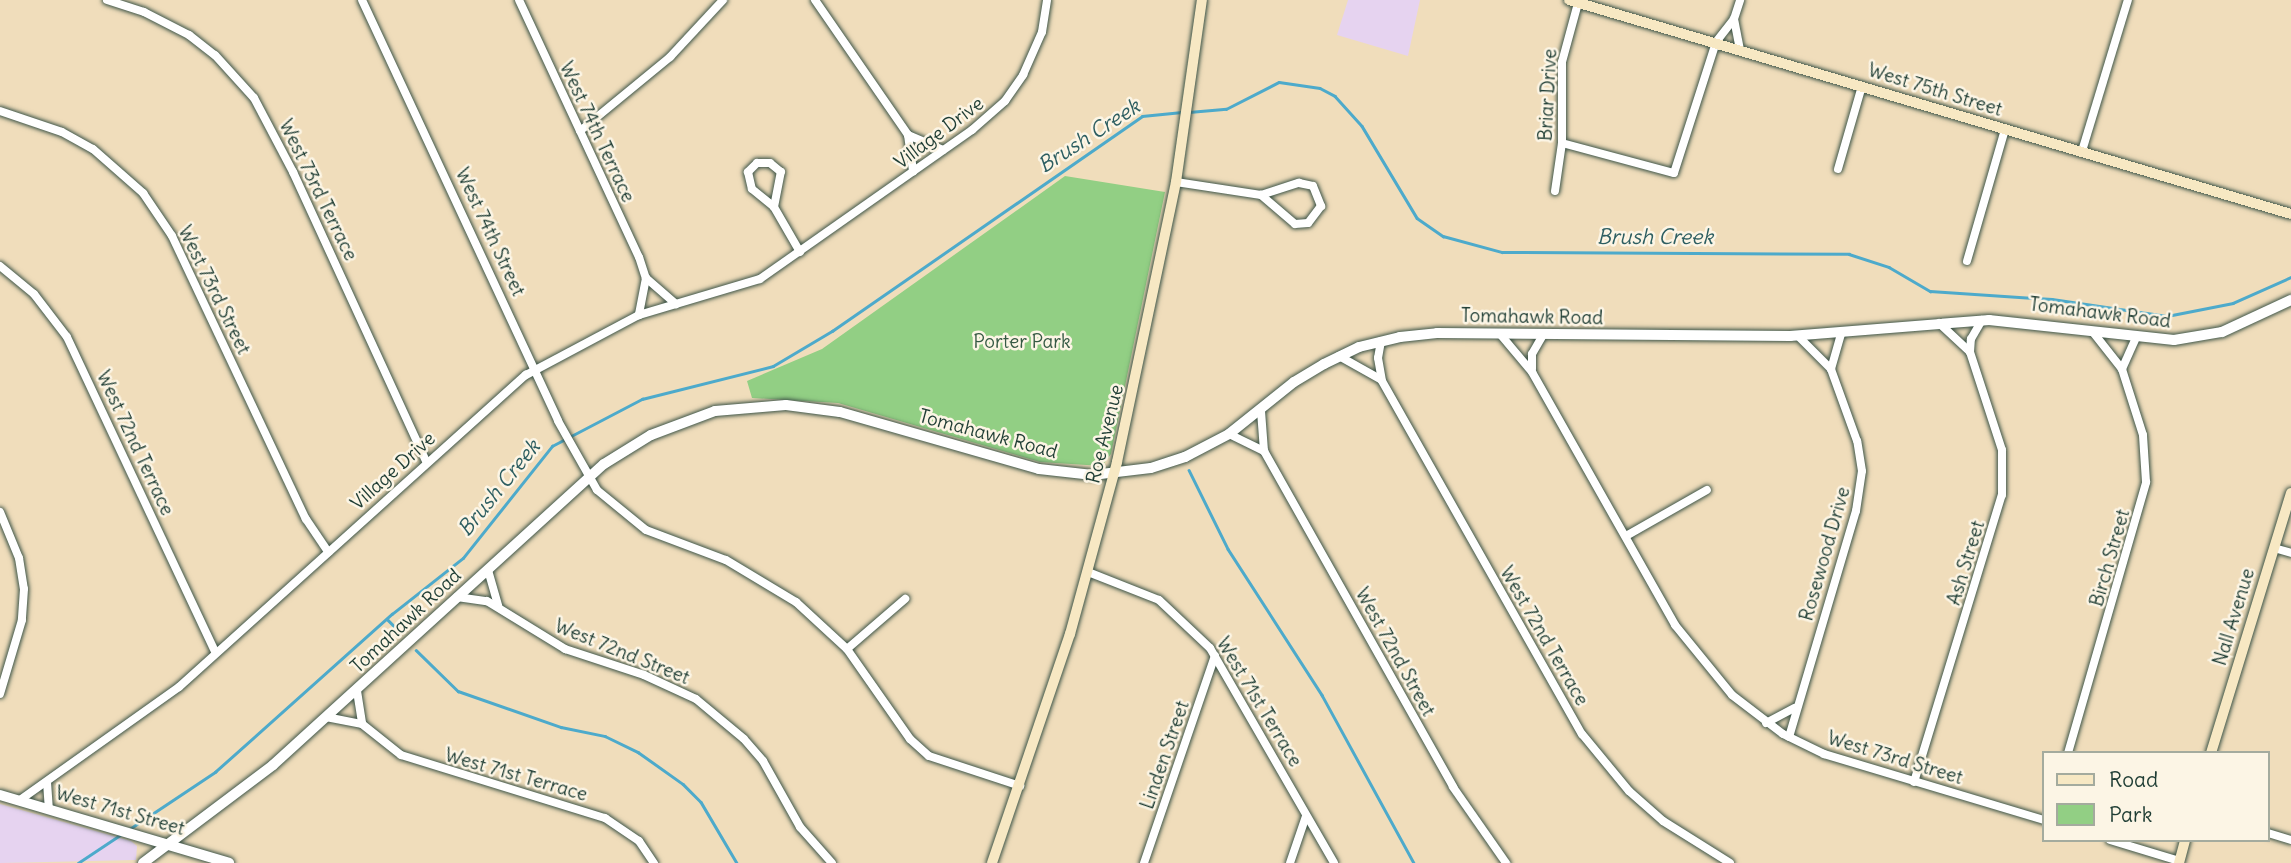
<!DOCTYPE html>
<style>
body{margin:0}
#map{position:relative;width:2291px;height:863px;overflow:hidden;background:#f0ddbb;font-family:Delius,sans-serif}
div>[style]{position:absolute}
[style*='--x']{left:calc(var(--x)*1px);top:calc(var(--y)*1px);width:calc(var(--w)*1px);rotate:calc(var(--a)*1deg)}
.built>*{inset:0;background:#e6d3f0}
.green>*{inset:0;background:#92cf84}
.stream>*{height:2.5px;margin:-1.25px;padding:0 1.25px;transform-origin:1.25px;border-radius:1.25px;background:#4daacb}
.roads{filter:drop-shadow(0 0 2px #3e5548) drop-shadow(0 0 2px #3e5548)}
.minor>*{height:8px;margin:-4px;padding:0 4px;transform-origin:4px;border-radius:4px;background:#fff}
.tertiary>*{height:10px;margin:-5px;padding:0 5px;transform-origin:5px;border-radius:5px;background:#fff}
.secondary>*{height:10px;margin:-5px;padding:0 5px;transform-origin:5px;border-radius:5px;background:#f7e8c3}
span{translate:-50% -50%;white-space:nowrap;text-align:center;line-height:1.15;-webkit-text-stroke:5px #fcf5e5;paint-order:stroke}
.street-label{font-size:19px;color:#1f3d34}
.park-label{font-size:19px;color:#365a44}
.water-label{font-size:21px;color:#2d5e61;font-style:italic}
.legend{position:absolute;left:2042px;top:751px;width:228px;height:91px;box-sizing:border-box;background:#fcf5e5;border:2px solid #a4ab9e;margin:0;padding:9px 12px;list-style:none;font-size:21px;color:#1f3d34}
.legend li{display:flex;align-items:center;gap:14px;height:35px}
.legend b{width:35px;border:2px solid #a4ab9e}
</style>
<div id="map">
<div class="built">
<i style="clip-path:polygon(1348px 0,1420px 0,1408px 56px,1337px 35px)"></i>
<i style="clip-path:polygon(0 804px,131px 841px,137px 846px,136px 860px,0 863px)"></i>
</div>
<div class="green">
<i style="clip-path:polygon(1065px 176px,1165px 192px,1111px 454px,1102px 466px,1040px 462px,838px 403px,752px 398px,747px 381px,822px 349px)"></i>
</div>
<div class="stream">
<i style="--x:1189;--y:112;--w:37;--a:-5"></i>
<i style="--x:1226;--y:109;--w:59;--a:-27"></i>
<i style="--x:1279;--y:82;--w:41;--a:8.3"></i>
<i style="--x:1320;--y:88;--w:17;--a:28"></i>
<i style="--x:1335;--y:96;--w:40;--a:48"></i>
<i style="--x:1362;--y:126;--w:107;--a:59.1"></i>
<i style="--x:1417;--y:218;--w:32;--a:35"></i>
<i style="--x:1443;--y:236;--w:61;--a:15.2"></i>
<i style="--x:1502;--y:252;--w:347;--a:0.3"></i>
<i style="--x:1849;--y:254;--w:42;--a:18"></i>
<i style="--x:1889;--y:267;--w:48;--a:30.3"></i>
<i style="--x:1930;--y:291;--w:122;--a:3.8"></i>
<i style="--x:2052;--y:299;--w:116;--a:8.4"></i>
<i style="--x:2167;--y:316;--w:67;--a:-11.1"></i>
<i style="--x:2233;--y:303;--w:64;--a:-24.1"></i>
<i style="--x:1189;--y:470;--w:88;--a:63.7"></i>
<i style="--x:1228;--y:549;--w:174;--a:57.2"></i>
<i style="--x:1322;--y:695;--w:192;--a:61.3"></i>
<i style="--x:387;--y:619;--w:17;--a:45"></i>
<i style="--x:416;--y:650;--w:59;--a:44.3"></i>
<i style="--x:458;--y:691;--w:109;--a:19.3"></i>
<i style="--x:561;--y:727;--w:45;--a:11.6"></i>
<i style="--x:605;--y:736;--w:37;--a:26"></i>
<i style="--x:638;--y:752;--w:55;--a:35.4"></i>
<i style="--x:683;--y:784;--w:25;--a:45"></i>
<i style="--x:701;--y:802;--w:71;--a:59.5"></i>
<i style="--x:128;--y:830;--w:105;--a:-33.7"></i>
<i style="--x:215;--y:772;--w:237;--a:-41.8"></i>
<i style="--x:392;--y:614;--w:90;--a:-38.3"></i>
<i style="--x:463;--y:558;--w:143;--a:-51.5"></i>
<i style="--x:552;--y:446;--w:102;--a:-27.6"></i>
<i style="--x:642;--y:399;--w:135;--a:-14.1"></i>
<i style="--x:773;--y:366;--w:69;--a:-30.7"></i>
<i style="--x:832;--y:331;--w:377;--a:-34.7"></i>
<i style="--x:1142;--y:116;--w:40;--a:-5.7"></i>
<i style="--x:78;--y:863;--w:50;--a:-33.7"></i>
</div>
<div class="roads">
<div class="minor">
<i style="--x:107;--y:0;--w:39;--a:18"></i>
<i style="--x:144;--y:12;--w:51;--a:27.1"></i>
<i style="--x:189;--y:35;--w:33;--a:38"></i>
<i style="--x:215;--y:55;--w:58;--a:47.8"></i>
<i style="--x:254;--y:98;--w:84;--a:62.2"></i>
<i style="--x:293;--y:172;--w:318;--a:65.3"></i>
<i style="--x:362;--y:0;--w:464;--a:65"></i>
<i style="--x:558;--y:421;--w:79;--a:60.5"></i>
<i style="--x:597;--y:490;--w:63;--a:39.2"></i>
<i style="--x:646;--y:530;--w:85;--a:20.6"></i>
<i style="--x:726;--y:560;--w:82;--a:31"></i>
<i style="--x:796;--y:602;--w:69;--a:42.7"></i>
<i style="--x:847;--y:649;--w:110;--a:55"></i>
<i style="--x:910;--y:739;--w:25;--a:42"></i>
<i style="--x:929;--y:756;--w:96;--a:18.2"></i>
<i style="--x:519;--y:0;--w:284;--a:65"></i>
<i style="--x:639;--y:257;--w:22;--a:72"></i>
<i style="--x:646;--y:278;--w:38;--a:101"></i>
<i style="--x:815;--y:0;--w:164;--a:55.4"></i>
<i style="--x:908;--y:135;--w:37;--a:82"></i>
<i style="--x:1734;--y:19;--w:31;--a:79"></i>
<i style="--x:0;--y:111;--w:65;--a:18.7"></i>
<i style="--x:62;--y:132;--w:35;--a:29"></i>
<i style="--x:93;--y:149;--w:67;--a:41.3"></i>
<i style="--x:143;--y:193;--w:52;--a:56"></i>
<i style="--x:172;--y:236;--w:313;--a:64.7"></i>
<i style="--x:306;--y:519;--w:40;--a:56"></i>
<i style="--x:580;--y:131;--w:117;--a:-39.4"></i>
<i style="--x:670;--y:57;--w:78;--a:-47.1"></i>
<i style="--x:908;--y:135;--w:38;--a:23"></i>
<i style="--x:1562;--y:143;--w:116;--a:15"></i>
<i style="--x:1674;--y:173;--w:138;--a:-72.2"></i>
<i style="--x:1716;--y:42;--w:29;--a:-52"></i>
<i style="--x:1734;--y:19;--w:20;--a:-72"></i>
<i style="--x:2082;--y:151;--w:158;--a:-73.1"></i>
<i style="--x:1838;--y:169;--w:86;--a:-73.9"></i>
<i style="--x:1176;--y:182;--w:86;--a:8.7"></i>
<i style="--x:1261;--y:195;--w:40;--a:-18"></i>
<i style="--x:1299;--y:183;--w:14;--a:12"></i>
<i style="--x:1313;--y:186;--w:22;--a:68"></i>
<i style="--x:1321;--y:206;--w:21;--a:127"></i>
<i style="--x:1308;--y:223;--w:13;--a:176"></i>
<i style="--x:1295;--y:224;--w:45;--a:-139.5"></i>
<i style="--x:1555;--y:191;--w:49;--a:-81.7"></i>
<i style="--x:1562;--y:143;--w:81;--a:-90"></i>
<i style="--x:1562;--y:62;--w:61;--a:-74.8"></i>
<i style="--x:774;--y:207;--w:36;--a:-79"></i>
<i style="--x:781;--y:172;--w:14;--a:-141"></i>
<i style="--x:770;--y:163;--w:13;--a:180"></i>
<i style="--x:757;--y:163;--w:13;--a:135"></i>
<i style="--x:748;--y:172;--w:17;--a:77"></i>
<i style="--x:752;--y:189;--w:28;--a:39"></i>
<i style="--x:774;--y:207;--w:52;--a:60"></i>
<i style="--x:1967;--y:261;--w:137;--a:-73.9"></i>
<i style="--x:0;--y:266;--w:44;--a:39.5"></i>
<i style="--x:34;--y:294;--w:54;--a:52.5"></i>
<i style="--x:67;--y:337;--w:348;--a:64.8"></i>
<i style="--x:646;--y:278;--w:40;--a:41"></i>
<i style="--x:1939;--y:323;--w:42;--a:43.1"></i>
<i style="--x:1500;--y:334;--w:50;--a:49.9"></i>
<i style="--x:1532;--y:372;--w:291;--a:60.5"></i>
<i style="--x:1675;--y:625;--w:90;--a:50.8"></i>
<i style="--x:1732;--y:695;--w:64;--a:37.4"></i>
<i style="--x:1783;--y:734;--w:46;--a:26"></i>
<i style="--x:1824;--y:754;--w:230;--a:16.7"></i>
<i style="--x:1381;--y:341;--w:17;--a:100"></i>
<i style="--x:1378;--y:358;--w:23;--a:80"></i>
<i style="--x:1382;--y:381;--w:406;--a:60.5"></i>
<i style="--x:1582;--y:734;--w:74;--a:50.5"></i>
<i style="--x:1629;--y:791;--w:45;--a:41.4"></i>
<i style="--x:1663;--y:821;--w:79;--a:32.1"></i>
<i style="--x:1339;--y:356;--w:47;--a:29.3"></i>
<i style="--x:1532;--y:369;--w:15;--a:-90"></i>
<i style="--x:1532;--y:354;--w:22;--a:-60"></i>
<i style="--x:1831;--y:369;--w:37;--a:-74"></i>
<i style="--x:2122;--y:369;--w:34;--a:-66"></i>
<i style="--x:1261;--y:411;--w:40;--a:85.7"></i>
<i style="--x:1264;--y:451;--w:386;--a:60.6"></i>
<i style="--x:1453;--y:787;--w:93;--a:55.1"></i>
<i style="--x:1229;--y:434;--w:39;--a:26"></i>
<i style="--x:0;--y:512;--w:50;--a:67.6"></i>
<i style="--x:19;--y:558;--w:31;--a:81"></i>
<i style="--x:24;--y:589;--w:31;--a:94"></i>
<i style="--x:22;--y:620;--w:77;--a:106.6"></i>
<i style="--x:1626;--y:536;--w:93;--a:-29.6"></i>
<i style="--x:2274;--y:548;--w:18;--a:16"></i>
<i style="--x:488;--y:570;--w:37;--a:74"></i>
<i style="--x:1088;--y:572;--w:76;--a:21.5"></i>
<i style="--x:1159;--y:600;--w:70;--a:43.3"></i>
<i style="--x:1210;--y:648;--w:248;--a:60"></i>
<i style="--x:457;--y:597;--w:30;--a:8"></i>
<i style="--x:487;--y:601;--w:92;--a:31.6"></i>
<i style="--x:565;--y:649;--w:83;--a:18.2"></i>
<i style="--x:644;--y:675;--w:57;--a:24.8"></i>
<i style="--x:696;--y:699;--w:62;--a:39.8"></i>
<i style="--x:744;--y:739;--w:29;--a:49"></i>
<i style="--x:763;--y:761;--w:76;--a:60.7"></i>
<i style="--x:800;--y:827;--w:48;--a:48.4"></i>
<i style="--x:847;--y:649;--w:77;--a:-40.8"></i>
<i style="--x:357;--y:691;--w:33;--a:81"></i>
<i style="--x:362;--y:724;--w:50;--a:38.5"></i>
<i style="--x:401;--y:755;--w:214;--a:17.2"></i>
<i style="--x:605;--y:818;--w:41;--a:34.1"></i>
<i style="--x:639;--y:841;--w:27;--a:56"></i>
<i style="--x:326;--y:717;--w:37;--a:11"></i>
<i style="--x:1766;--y:723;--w:32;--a:-28"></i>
<i style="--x:1789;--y:737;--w:236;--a:-73.5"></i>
<i style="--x:1856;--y:511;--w:40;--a:-81.5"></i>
<i style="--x:1862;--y:471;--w:30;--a:-99"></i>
<i style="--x:1857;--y:441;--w:77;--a:-109.9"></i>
<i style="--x:1831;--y:369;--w:47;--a:-135"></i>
<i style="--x:2068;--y:753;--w:282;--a:-73.9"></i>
<i style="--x:2146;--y:482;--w:47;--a:-93.7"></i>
<i style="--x:2143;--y:435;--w:69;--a:-107.7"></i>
<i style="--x:2122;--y:369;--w:48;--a:-128.3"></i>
<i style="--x:47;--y:782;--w:27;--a:86"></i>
<i style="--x:1914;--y:782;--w:300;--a:-73"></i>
<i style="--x:2002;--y:495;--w:45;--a:-90"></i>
<i style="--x:2002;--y:450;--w:103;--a:-108.1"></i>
<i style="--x:1970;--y:352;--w:13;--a:-86"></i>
<i style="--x:1971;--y:339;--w:22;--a:-60"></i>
<i style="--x:20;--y:800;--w:195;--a:-35.4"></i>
<i style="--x:179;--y:687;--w:467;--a:-42"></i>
<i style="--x:526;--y:375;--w:128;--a:-28"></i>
<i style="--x:639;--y:315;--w:126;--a:-16.6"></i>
<i style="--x:760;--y:279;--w:259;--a:-35.1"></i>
<i style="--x:972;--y:130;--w:44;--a:-41.3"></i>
<i style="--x:1005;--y:101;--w:32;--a:-55"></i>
<i style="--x:1023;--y:75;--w:47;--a:-66.2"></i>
<i style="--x:1042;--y:32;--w:32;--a:-81"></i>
<i style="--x:2268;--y:833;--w:24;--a:17"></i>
<i style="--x:2110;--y:840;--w:72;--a:16.9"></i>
<i style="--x:1144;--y:863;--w:219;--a:-71.1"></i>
<i style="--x:1290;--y:863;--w:50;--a:-71.2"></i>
</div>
<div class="tertiary">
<i style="--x:0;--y:795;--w:239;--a:16.5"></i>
<i style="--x:143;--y:863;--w:163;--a:-37"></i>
<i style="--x:273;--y:765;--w:447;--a:-42.3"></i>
<i style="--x:604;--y:464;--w:55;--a:-31.7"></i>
<i style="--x:651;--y:435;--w:68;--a:-20.6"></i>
<i style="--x:715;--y:411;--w:71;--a:-4.8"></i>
<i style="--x:786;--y:405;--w:54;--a:7.4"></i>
<i style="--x:840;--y:412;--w:207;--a:16"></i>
<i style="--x:1039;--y:469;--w:54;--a:6.3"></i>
<i style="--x:1093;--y:475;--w:58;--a:-6.9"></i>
<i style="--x:1151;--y:468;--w:36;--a:-18"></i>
<i style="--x:1185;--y:457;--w:50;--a:-27.6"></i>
<i style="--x:1229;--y:434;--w:83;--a:-38.7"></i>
<i style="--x:1294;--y:382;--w:35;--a:-31"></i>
<i style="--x:1324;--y:364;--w:39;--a:-26"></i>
<i style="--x:1359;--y:347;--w:42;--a:-13.7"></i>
<i style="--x:1400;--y:337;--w:37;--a:-6"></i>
<i style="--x:1437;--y:333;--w:353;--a:0.5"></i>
<i style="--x:1790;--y:336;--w:200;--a:-4.6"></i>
<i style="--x:1989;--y:320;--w:186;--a:6.2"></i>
<i style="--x:2174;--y:340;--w:49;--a:-9.5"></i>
<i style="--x:2222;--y:332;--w:76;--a:-24.9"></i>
</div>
<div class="secondary">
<i style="--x:1569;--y:0;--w:753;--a:16.51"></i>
<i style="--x:2211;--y:753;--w:272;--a:-72.9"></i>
<i style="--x:992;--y:863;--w:242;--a:-71.2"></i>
<i style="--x:1070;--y:634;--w:178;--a:-74.7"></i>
<i style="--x:1117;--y:462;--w:286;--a:-78.1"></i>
<i style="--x:1176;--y:182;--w:184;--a:-81.9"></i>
<i style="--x:2179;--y:863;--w:24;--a:-75"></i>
</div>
</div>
<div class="street-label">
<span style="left:1935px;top:90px;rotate:17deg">West 75th Street</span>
<span style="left:1548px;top:95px;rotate:-87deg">Briar Drive</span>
<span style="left:597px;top:132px;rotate:65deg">West 74th Terrace</span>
<span style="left:939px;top:133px;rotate:-37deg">Village Drive</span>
<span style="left:318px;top:190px;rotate:64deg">West 73rd Terrace</span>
<span style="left:490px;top:232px;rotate:65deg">West 74th Street</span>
<span style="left:214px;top:290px;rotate:64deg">West 73rd Street</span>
<span style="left:2100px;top:313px;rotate:7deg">Tomahawk Road</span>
<span style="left:1532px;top:317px;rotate:1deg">Tomahawk Road</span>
<span style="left:988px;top:434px;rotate:15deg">Tomahawk Road</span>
<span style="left:1105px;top:434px;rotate:-76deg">Roe Avenue</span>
<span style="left:135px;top:443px;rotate:65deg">West 72nd Terrace</span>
<span style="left:393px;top:471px;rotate:-42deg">Village Drive</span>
<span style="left:1825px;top:554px;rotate:-74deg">Rosewood Drive</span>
<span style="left:2110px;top:558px;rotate:-74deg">Birch Street</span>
<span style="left:1966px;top:563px;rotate:-73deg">Ash Street</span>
<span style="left:2234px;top:617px;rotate:-73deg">Nall Avenue</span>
<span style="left:406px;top:621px;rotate:-43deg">Tomahawk Road</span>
<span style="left:1544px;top:636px;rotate:60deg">West 72nd Terrace</span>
<span style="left:622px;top:652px;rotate:22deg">West 72nd Street</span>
<span style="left:1395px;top:652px;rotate:61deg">West 72nd Street</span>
<span style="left:1259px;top:702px;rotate:59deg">West 71st Terrace</span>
<span style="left:1165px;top:755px;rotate:-71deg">Linden Street</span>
<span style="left:1895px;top:758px;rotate:17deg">West 73rd Street</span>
<span style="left:516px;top:775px;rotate:16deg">West 71st Terrace</span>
<span style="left:120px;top:811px;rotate:16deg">West 71st Street</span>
</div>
<div class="park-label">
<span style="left:1022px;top:342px">Porter Park</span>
</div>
<div class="water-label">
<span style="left:1089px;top:136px;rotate:-33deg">Brush Creek</span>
<span style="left:1655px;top:237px">Brush Creek</span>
<span style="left:499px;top:488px;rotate:-51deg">Brush Creek</span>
</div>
<ul class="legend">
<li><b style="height:9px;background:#f7e8c3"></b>Road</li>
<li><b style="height:19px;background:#92cf84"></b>Park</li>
</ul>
</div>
